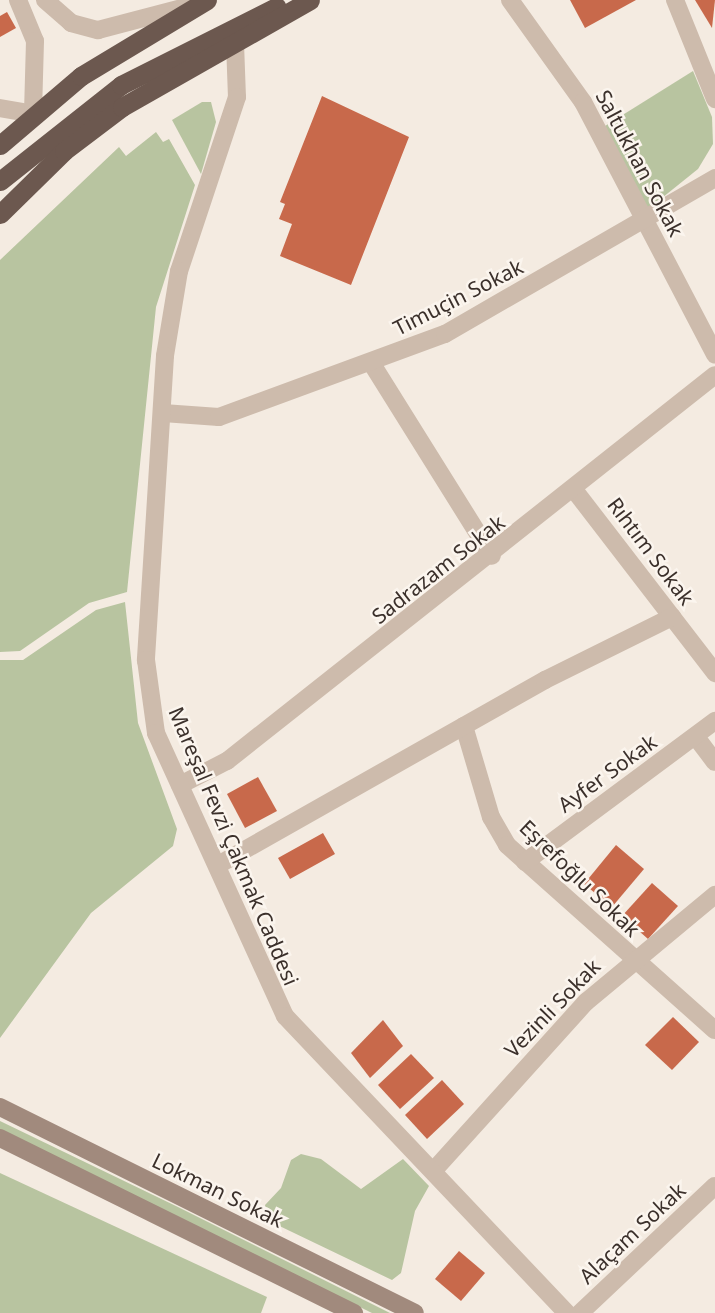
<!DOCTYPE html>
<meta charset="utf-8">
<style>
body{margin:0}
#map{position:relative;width:715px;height:1313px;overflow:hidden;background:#f4ebe1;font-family:"Noto Sans",sans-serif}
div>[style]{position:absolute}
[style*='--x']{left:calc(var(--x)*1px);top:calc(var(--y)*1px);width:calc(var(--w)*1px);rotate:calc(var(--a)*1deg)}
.green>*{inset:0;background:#b8c4a0}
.building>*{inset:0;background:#c8694b}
.minor>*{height:18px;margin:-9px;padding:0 9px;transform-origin:9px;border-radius:9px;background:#cdbbac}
.tertiary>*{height:18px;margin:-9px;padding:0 9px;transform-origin:9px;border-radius:9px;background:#cdbbac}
.secondary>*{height:18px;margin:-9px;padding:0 9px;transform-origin:9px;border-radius:9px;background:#a18a7d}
.trunk>*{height:19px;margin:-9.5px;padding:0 9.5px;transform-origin:9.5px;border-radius:9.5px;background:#6c584f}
span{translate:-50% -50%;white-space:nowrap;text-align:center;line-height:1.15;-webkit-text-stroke:5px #fbf5ee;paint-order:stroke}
.street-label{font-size:21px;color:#3b302b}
</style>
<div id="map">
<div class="green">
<i style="clip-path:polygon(693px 71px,712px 117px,713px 144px,698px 169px,647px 210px,605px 126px)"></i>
<i style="clip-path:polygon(202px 102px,211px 102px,216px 122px,201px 174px,172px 120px)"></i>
<i style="clip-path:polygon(156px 132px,163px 142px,169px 139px,195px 185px,156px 307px,127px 592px,89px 603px,20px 651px,0 652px,0 260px,119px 147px,126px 156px)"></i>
<i style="clip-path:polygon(125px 602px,138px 723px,177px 829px,173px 846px,91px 913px,0 1038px,0 660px,23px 660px,96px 610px)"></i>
<i style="clip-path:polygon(0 1121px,178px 1207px,390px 1313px,372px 1313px,0 1130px)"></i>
<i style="clip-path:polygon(301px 1154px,321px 1159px,361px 1189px,403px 1159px,429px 1186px,415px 1211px,401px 1273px,392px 1280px,267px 1220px,265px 1205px,281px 1188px,291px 1160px)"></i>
<i style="clip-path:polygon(0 1173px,267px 1297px,261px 1313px,0 1313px)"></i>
</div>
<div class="building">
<i style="clip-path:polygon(570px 0,636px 0,585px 28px)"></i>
<i style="clip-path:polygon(695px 0,715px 0,712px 28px)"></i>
<i style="clip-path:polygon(7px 12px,16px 28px,0 37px,0 16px)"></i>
<i style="clip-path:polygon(322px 96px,409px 137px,351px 285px,280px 256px,292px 224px,279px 219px,285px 204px,280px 202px)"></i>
<i style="clip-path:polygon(258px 777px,277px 811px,245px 828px,227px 794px)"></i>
<i style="clip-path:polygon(323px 833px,335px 854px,290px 879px,278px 858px)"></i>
<i style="clip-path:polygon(616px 845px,644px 869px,612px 907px,584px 884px)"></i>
<i style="clip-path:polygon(652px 883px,678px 906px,648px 939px,622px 916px)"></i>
<i style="clip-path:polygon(673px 1017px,699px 1042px,672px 1070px,645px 1045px)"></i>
<i style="clip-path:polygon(383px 1020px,403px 1046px,370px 1078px,351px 1053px)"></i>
<i style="clip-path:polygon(411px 1054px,434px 1078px,400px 1109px,378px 1085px)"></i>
<i style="clip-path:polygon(442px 1080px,464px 1104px,427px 1139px,405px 1115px)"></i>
<i style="clip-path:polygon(459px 1251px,485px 1273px,461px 1301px,435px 1279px)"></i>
</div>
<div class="minor">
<i style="--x:510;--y:0;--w:125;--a:54.4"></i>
<i style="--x:583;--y:102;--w:285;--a:62.4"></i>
<i style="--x:675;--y:0;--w:107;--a:68"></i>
<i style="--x:0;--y:108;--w:34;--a:10"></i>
<i style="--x:372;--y:364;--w:226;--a:58"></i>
<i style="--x:163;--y:413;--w:56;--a:4.1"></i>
<i style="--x:219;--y:417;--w:241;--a:-20.2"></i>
<i style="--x:445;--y:334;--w:312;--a:-30"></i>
<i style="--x:575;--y:491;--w:230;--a:52.4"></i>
<i style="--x:464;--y:726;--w:95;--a:73.5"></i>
<i style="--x:491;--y:817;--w:32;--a:60"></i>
<i style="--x:507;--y:845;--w:278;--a:41.7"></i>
<i style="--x:696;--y:737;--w:31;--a:53"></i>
<i style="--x:180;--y:785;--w:53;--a:-27.1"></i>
<i style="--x:227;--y:761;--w:622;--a:-38.34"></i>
<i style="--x:525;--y:862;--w:237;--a:-36.6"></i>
<i style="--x:218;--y:865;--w:376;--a:-29.5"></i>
<i style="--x:545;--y:680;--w:142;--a:-26.4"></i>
<i style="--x:435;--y:1169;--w:225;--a:-47.9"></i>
<i style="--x:586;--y:1002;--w:168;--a:-39.7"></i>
<i style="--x:580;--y:1313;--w:185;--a:-43.3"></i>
</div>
<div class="tertiary">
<i style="--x:18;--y:0;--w:44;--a:67.5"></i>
<i style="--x:35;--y:41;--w:73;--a:91.6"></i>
<i style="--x:45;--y:0;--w:35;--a:41"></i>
<i style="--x:71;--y:23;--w:28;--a:15"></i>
<i style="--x:98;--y:30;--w:98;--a:-14.7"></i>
<i style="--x:235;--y:43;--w:54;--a:87.9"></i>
<i style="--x:237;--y:97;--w:183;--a:108.4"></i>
<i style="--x:179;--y:271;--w:86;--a:99.4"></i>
<i style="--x:165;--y:356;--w:305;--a:93.6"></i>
<i style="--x:146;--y:660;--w:74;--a:82.2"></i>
<i style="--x:156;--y:733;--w:311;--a:65.5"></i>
<i style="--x:285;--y:1016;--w:410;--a:46.5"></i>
</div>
<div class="secondary">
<i style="--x:0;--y:1107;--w:463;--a:26.4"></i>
<i style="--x:0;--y:1138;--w:395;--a:26.3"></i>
</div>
<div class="trunk">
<i style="--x:0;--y:145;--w:106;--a:-40.4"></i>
<i style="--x:81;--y:76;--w:147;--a:-31.1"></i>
<i style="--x:0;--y:181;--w:154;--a:-38.4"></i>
<i style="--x:121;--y:85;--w:174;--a:-26.7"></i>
<i style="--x:0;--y:214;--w:90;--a:-44.5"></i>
<i style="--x:64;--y:151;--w:73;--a:-37.2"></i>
<i style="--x:122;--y:107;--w:216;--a:-29.6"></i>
</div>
<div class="street-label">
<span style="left:640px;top:163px;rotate:62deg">Saltukhan Sokak</span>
<span style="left:458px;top:297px;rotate:-27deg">Timuçin Sokak</span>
<span style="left:651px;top:551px;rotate:53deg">Rıhtım Sokak</span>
<span style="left:438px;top:569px;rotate:-38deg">Sadrazam Sokak</span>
<span style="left:607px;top:773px;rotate:-36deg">Ayfer Sokak</span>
<span style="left:234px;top:846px;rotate:67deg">Mareşal Fevzi Çakmak Caddesi</span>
<span style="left:580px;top:878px;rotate:44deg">Eşrefoğlu Sokak</span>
<span style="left:552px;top:1008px;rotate:-46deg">Vezinli Sokak</span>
<span style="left:218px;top:1190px;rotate:26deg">Lokman Sokak</span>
<span style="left:632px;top:1233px;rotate:-43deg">Alaçam Sokak</span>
</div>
</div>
